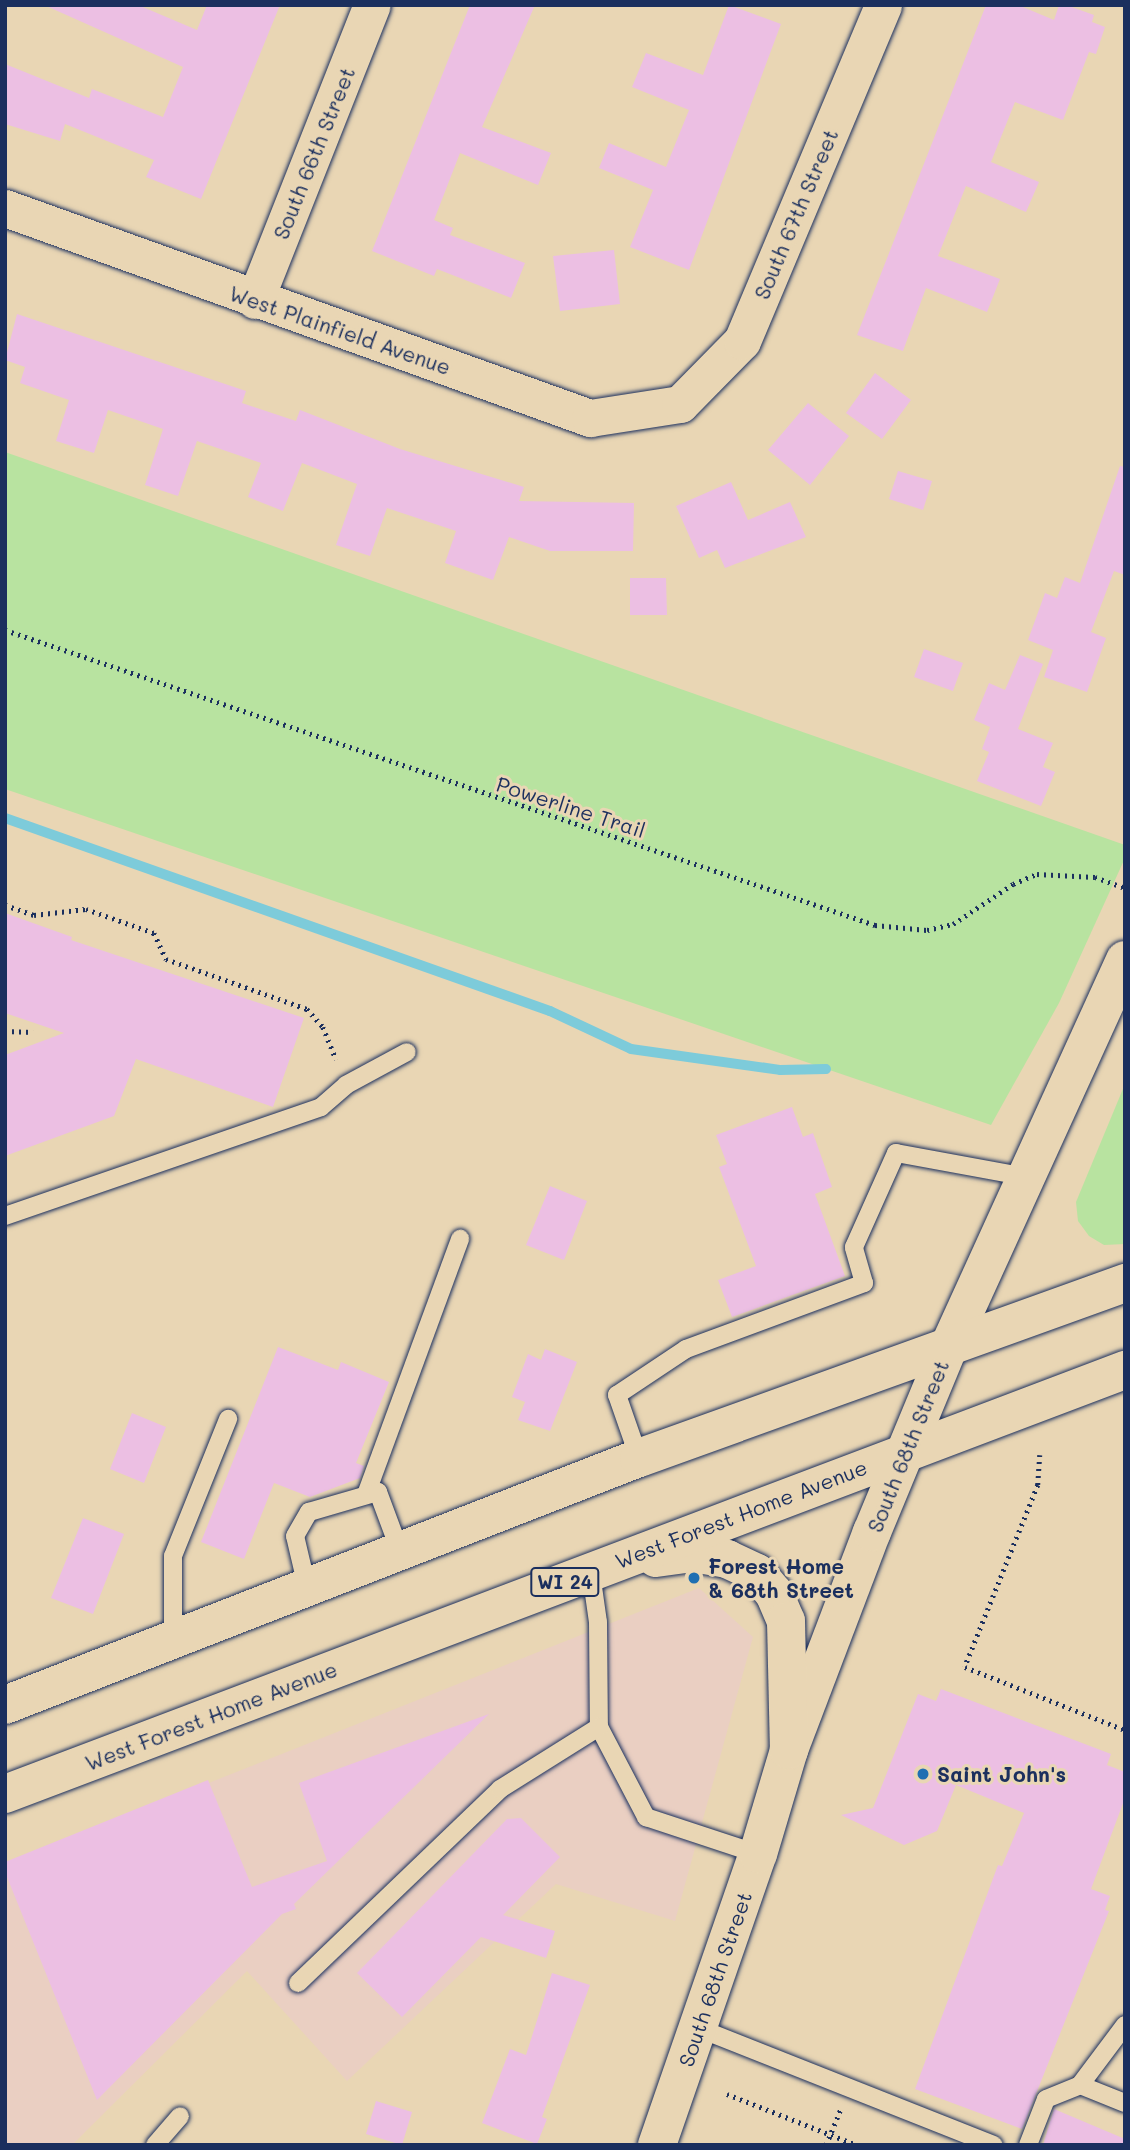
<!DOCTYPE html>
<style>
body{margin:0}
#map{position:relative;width:1130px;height:2150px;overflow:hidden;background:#e9d6b4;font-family:Mali,sans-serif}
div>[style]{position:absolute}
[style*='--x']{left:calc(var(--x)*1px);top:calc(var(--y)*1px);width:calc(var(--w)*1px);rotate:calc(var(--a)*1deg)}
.built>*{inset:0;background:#eacfc2}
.green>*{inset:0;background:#b8e3a0}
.stream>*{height:10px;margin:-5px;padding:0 5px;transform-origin:5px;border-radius:5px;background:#7dcbda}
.building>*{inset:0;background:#ecbfe3}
.path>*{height:4.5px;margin-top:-2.25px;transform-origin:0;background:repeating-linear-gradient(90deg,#1b2f5e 0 2px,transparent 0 7px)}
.roads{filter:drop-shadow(0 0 2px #1b2f5e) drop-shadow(0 0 2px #1b2f5e)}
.service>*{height:18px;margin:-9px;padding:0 9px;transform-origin:9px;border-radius:9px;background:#e9d6b4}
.minor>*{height:37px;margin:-18.5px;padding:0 18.5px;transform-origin:18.5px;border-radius:18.5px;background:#e9d6b4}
.tertiary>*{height:38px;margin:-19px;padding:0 19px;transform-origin:19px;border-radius:19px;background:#e9d6b4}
.primary>*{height:38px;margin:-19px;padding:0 19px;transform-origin:19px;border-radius:19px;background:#e9d6b4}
.dots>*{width:19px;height:19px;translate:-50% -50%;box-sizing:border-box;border:4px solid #e9d6b4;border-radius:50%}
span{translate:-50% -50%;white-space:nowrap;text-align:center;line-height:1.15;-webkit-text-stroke:6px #e9d6b4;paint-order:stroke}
.shield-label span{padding:2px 5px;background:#e9d6b4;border:2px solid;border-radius:5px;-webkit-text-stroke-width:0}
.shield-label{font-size:19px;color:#1b2f5e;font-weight:700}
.street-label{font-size:21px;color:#1b2f5e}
.poi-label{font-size:21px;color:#1b2f5e;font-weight:700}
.left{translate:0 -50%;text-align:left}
.frame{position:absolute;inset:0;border:7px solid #1b2f5e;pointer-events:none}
</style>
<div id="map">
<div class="built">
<i style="clip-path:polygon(699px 1588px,753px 1637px,675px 1921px,556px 1884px,347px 2081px,247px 1971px,72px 2145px,5px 2145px,5px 1864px)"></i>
</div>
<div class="green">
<i style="clip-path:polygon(5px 452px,1125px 845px,1125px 858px,1059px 1003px,991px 1125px,5px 789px)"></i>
<i style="clip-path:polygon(1125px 1084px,1125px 1244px,1104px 1245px,1089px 1236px,1078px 1221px,1076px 1202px)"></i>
</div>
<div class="stream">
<i style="--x:5;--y:818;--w:578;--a:19.5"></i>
<i style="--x:550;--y:1011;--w:89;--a:25.1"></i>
<i style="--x:631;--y:1049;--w:150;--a:8"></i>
<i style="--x:780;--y:1070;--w:46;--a:-1.2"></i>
</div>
<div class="building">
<i style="clip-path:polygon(44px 5px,138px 5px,197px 30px,207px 5px,280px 5px,201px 199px,146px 177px,154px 160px,65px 124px,60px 141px,5px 124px,5px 64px,89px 98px,92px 89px,163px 117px,183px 67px)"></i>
<i style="clip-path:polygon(470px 5px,535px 5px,482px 127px,551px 153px,538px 185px,460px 153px,434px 220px,453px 228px,450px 235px,525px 263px,511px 298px,437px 269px,434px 276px,372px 251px)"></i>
<i style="clip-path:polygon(729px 5px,781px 24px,689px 270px,630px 247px,653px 190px,599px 168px,609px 143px,666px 167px,689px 110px,632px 87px,646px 53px,703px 75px)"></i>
<i style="clip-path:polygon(986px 5px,1018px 5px,1054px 20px,1059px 5px,1066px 5px,1094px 15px,1092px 22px,1105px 27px,1096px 54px,1089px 52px,1063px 120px,1015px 102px,991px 162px,1039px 182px,1026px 212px,966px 186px,938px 256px,1000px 279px,987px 312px,926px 288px,903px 351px,857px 335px)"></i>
<i style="clip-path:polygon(614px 250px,620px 304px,560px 311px,553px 256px)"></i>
<i style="clip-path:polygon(17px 314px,246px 391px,242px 403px,296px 421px,300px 410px,400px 449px,524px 487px,519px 501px,634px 503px,633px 551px,550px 551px,509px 537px,493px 580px,445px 563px,456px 531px,387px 508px,370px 556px,336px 545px,357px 484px,302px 463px,283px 511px,248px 497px,261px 463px,197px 441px,178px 496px,145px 485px,163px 429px,108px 410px,94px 453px,56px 441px,69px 400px,20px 383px,25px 367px,5px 360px)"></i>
<i style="clip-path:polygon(875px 373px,911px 400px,882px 439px,846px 413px)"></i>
<i style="clip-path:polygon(808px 403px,849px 436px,810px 485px,768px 450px)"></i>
<i style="clip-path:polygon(1120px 466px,1125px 467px,1125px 575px,1114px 571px,1091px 632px,1106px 638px,1087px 692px,1044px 677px,1053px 650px,1028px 640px,1045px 593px,1057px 598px,1065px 577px,1080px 583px)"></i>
<i style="clip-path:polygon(898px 471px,932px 481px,923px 510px,889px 499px)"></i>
<i style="clip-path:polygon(731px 482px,748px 520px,790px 502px,806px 537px,725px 568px,717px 550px,699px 558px,676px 506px)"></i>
<i style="clip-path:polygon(630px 578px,666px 578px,667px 615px,630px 615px)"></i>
<i style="clip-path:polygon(924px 649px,963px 663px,953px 691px,914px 677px)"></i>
<i style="clip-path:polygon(1020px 655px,1043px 664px,1018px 729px,1053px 743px,1043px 767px,1055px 772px,1041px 806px,977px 781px,989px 752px,982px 749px,990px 727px,974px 720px,989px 683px,1005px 690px)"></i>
<i style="clip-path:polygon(5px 913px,72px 937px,71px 940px,304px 1018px,273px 1107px,136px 1059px,114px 1116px,5px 1156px,5px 1055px,64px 1033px,5px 1013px)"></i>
<i style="clip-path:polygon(792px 1107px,803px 1137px,813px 1133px,832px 1187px,815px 1194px,845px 1276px,732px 1317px,718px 1280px,756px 1266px,719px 1167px,727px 1164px,716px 1135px)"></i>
<i style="clip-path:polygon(550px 1186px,587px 1201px,564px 1260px,526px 1245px)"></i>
<i style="clip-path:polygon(278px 1347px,338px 1370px,341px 1362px,389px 1382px,356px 1463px,364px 1466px,360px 1478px,310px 1497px,274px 1483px,244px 1559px,201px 1542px)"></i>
<i style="clip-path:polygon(545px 1349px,577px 1362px,550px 1431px,518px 1420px,525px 1402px,512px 1397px,528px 1354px,541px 1360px)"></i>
<i style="clip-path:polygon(132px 1413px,166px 1427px,144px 1483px,110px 1469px)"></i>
<i style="clip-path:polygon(83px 1518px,124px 1534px,93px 1614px,51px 1598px)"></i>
<i style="clip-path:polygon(941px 1689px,1111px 1754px,1107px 1765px,1125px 1772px,1125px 1798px,1091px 1889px,1110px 1896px,1105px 1910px,1109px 1911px,1022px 2129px,915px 2089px,998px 1865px,1002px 1866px,1024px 1813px,956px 1785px,937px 1831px,904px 1845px,841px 1815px,873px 1808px,918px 1694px,936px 1701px)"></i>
<i style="clip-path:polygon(489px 1714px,294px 1904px,296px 1909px,282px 1914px,97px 2100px,5px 1872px,5px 1862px,208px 1780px,252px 1887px,327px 1861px,299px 1783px)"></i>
<i style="clip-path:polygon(521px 1818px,560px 1857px,503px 1915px,555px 1931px,546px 1958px,481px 1937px,402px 2017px,357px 1973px,507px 1819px)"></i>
<i style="clip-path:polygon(552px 1973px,590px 1985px,542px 2117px,547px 2119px,537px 2144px,482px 2123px,510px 2049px,526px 2055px)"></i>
<i style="clip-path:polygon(376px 2101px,412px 2112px,402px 2145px,366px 2134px)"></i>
<i style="clip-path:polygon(1054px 2109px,1125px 2139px,1125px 2145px,1043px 2145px)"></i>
</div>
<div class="path">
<i style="--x:5;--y:630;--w:919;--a:18.73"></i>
<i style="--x:875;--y:925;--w:52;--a:5.5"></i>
<i style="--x:927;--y:930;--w:27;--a:-13"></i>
<i style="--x:953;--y:924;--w:72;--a:-33.7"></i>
<i style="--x:1013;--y:884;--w:26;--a:-23"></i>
<i style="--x:1037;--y:874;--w:58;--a:3"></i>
<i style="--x:1095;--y:877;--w:32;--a:20"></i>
<i style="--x:5;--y:905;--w:31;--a:19"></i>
<i style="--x:34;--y:915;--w:52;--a:-6.6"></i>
<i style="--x:86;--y:909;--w:72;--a:19.4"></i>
<i style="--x:154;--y:933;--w:29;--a:65"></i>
<i style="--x:166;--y:959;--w:150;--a:19.5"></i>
<i style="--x:307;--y:1009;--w:24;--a:48"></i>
<i style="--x:323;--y:1027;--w:35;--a:68"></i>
<i style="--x:5;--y:1031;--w:28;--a:2"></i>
<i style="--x:1040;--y:1455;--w:30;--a:94"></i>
<i style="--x:1038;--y:1485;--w:196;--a:111.9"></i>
<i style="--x:965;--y:1667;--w:172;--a:21.5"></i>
<i style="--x:727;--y:2094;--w:140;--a:21.4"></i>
<i style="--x:826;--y:2145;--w:38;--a:-68"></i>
</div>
<div class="roads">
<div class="service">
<i style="--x:5;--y:1216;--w:334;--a:-19"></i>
<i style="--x:321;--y:1107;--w:33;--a:-41"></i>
<i style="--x:346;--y:1085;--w:69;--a:-28.4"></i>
<i style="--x:639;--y:1458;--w:67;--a:-109.2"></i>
<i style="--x:617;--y:1395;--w:83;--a:-33.7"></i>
<i style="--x:686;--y:1349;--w:190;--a:-20.3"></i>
<i style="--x:864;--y:1283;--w:37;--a:-106"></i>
<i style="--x:854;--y:1247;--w:103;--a:-65.9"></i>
<i style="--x:896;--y:1153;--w:133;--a:10.4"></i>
<i style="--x:367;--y:1492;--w:270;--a:-69.8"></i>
<i style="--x:591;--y:1573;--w:49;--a:81.9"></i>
<i style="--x:598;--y:1622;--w:105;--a:89.5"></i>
<i style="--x:599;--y:1727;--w:102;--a:62.4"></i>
<i style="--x:646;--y:1817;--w:118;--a:18.3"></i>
<i style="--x:307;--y:1587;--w:52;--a:-103.2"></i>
<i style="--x:295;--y:1536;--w:28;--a:-60"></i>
<i style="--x:309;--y:1512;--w:72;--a:-16.2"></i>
<i style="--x:378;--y:1492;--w:63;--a:69.6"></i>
<i style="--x:173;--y:1639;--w:83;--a:-90"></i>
<i style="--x:173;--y:1556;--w:148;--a:-68.1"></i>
<i style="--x:298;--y:1983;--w:280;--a:-43.8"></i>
<i style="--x:500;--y:1789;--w:117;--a:-32.1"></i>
<i style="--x:698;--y:2028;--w:318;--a:21.6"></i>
<i style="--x:1080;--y:2085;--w:48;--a:21.8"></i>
<i style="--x:155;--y:2145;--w:38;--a:-49"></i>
<i style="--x:1028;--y:2145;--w:49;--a:-68.6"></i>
<i style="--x:1046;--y:2099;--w:37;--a:-22"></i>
<i style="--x:1080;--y:2085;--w:75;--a:-53.1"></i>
</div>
<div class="minor">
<i style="--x:5;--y:208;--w:622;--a:19.75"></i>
<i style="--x:590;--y:418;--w:91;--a:-8.8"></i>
<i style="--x:680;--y:404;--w:88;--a:-45.5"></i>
<i style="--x:742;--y:341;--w:364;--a:-67.2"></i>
<i style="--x:255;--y:300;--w:317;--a:-68.4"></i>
</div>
<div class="tertiary">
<i style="--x:657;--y:2145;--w:308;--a:-70.9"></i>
<i style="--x:758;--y:1854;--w:109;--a:-73.4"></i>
<i style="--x:789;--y:1750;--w:233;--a:-69.2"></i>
<i style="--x:872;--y:1532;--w:204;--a:-67.5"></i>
<i style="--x:950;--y:1344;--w:422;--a:-65.5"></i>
</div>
<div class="primary">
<i style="--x:656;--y:1558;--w:37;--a:-8"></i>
<i style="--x:693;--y:1553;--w:35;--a:10"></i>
<i style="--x:727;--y:1559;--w:33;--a:25"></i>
<i style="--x:757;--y:1573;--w:26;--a:50"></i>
<i style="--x:774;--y:1593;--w:30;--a:67"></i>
<i style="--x:786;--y:1621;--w:129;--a:88.7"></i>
<i style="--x:5;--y:1705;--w:680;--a:-21.29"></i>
<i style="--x:639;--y:1458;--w:517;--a:-19.8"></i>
<i style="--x:5;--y:1794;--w:1198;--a:-20.74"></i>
</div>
</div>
<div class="dots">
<i style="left:694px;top:1578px;background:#1f6fb2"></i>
<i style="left:923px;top:1774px;background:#1f6fb2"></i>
</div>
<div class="shield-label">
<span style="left:565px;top:1582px">WI 24</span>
</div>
<div class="street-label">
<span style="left:314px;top:153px;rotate:-68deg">South 66th Street</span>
<span style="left:796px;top:214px;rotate:-67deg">South 67th Street</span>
<span style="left:340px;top:330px;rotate:19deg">West Plainfield Avenue</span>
<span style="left:571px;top:807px;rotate:18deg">Powerline Trail</span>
<span style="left:908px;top:1446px;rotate:-68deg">South 68th Street</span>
<span style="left:741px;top:1514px;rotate:-21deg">West Forest Home Avenue</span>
<span style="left:211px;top:1716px;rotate:-21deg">West Forest Home Avenue</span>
<span style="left:715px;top:1979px;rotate:-71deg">South 68th Street</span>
</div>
<div class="poi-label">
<span class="left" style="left:708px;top:1578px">Forest Home<br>&amp; 68th Street</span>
<span class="left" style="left:937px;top:1774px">Saint John's</span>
</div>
<div class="frame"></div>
</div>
